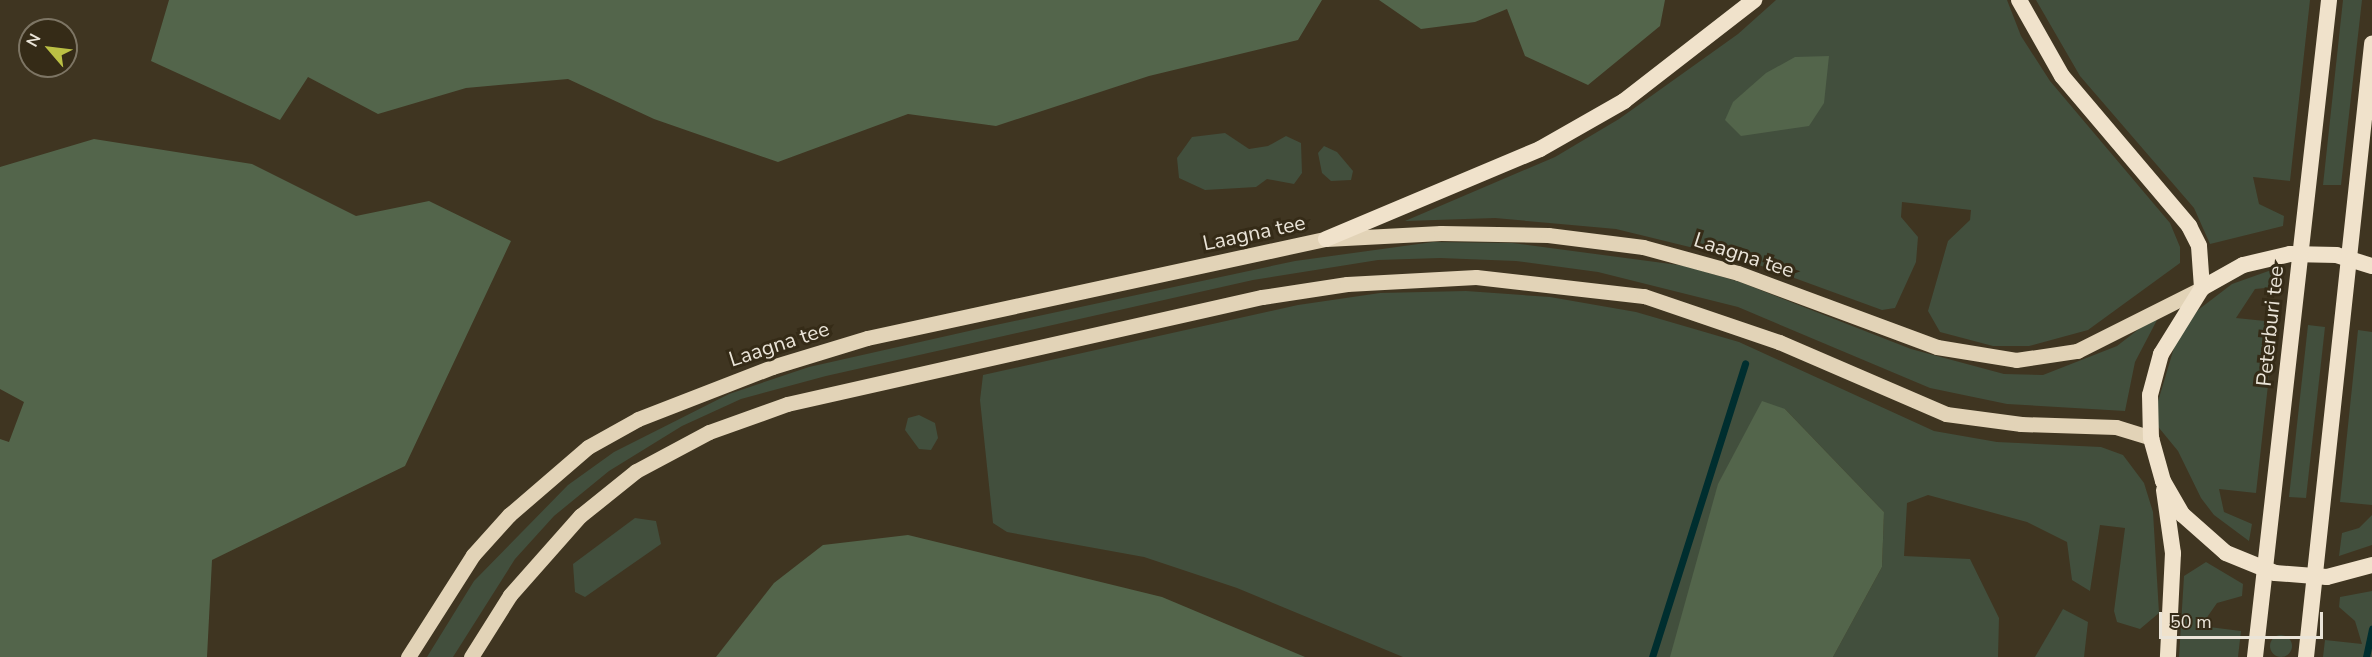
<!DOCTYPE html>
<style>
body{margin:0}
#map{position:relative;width:2372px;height:657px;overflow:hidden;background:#3f3521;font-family:"Nunito Sans",sans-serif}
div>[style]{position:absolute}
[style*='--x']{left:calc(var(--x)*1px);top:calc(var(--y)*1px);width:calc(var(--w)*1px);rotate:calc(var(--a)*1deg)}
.green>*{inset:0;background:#424f3d}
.round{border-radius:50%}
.forest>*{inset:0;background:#53654b}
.stream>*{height:7px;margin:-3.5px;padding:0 3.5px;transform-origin:3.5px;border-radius:3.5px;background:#002e2f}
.primary>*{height:15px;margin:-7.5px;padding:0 7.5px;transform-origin:7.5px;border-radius:7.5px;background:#e2d3b7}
.trunk>*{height:16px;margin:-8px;padding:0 8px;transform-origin:8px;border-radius:8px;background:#f0e2cb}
span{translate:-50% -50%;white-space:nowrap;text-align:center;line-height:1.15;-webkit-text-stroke:6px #352b17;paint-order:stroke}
.street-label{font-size:21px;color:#eae4d8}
.north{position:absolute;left:18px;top:18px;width:60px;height:60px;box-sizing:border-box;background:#352b17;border:2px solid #7d7564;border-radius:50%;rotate:298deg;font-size:16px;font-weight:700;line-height:24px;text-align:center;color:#eae4d8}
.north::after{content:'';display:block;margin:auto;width:21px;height:27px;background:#bbc044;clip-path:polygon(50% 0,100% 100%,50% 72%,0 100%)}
.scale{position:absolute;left:2159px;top:612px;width:164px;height:27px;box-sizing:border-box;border:3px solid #eae4d8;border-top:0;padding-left:8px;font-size:18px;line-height:21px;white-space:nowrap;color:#eae4d8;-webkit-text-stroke:4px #352b17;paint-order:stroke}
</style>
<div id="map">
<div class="green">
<i style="clip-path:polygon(1776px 0,2007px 0,2021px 36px,2050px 81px,2170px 223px,2180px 247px,2180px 263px,2088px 330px,2029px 346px,1993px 346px,1940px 332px,1928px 311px,1948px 241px,1970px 220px,1971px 210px,1902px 202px,1901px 217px,1918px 237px,1916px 262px,1895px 308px,1882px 310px,1751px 262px,1616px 229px,1495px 218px,1405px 221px,1555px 157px,1619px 119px,1738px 34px)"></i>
<i style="clip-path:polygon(2036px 0,2310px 0,2290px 181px,2253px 177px,2259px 204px,2284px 216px,2283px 226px,2210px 244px,2194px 208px,2080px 76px)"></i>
<i style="clip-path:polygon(2343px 0,2362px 0,2341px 185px,2323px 185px)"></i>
<i style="clip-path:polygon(1225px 133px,1249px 149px,1268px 146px,1286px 136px,1301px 143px,1302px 173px,1294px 184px,1267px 179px,1256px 187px,1205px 190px,1179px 178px,1177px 158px,1192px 137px)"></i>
<i style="clip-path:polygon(1324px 146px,1337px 152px,1353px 171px,1351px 180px,1331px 181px,1322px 173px,1318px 153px)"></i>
<i style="clip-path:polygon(1433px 242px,1512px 243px,1686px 266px,1740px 282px,1911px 349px,2004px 374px,2043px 375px,2117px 346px,2153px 318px,2157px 320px,2135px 362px,2125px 411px,2007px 404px,1930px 388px,1738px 307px,1598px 272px,1516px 261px,1440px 258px,1378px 260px,1253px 280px,826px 376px,741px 399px,682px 426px,609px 471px,554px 516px,515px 559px,453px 657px,427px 657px,474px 581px,568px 485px,614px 452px,729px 394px,809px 367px,991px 326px,1295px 261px)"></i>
<i style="clip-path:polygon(2277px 268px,2276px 287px,2255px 289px,2236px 318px,2275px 322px,2256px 493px,2219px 489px,2224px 512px,2252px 524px,2249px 541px,2214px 515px,2201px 498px,2178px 451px,2155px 423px,2156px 408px,2176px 341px,2198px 310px,2232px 284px)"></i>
<i style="clip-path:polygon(1466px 291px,1550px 297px,1636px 312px,1739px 342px,1934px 431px,1997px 442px,2101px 447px,2123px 455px,2144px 483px,2153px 512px,2159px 613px,2140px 629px,2117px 622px,2114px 611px,2125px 528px,2100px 525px,2090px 591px,2072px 580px,2067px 542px,2027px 522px,1928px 495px,1907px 503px,1904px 556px,1970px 559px,1999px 618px,1998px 657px,1833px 657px,1882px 567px,1884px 512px,1785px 409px,1671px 657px,1403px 657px,1237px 588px,1144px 557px,1007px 532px,993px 523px,980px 400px,983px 375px,1298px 305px,1380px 293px)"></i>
<i style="clip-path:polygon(2308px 325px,2325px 327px,2306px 498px,2289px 497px)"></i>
<i style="clip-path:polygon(2358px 330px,2372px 332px,2372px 505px,2340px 502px)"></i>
<i style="clip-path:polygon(919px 415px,935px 423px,938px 438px,931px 450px,919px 449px,905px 430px,908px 418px)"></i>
<i style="clip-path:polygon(2372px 515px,2372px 545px,2339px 556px,2342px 533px,2359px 528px)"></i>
<i style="clip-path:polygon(635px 518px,656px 521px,661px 544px,585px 597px,575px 592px,573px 564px)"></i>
<i style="clip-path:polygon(2206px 562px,2243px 584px,2242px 596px,2217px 603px,2201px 626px,2241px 631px,2238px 657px,2179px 657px,2184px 576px)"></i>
<i style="clip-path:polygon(2372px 591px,2372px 657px,2323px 657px,2325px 640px,2362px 644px,2355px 621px,2339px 607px,2340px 597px)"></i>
<i style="clip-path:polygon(2063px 609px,2088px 622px,2084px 657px,2035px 657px)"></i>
<i class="round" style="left:2270px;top:635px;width:22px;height:22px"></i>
</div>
<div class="forest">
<i style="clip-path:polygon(169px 0,1322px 0,1298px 40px,1149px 76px,996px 126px,908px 114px,778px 162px,654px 119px,568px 79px,466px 88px,378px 114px,308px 77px,280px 120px,151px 61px)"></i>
<i style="clip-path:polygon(1379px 0,1665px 0,1660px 26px,1588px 85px,1525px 56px,1507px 9px,1475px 22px,1421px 29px)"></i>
<i style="clip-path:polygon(1829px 56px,1824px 103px,1809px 126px,1741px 136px,1725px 120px,1733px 102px,1766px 73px,1795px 57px)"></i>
<i style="clip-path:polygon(94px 139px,252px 164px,356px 216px,429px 201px,511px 241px,405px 466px,212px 560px,207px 657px,0 657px,0 439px,9px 442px,24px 402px,0 389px,0 167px)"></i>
<i style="clip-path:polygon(1762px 401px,1785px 409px,1884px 512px,1882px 567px,1833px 657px,1670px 657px,1718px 484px)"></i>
<i style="clip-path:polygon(908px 535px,1162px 597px,1305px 657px,716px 657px,774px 583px,823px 545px)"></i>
</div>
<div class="stream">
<i style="--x:1652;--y:657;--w:308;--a:-72.4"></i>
<i style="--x:2366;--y:657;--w:29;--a:-78"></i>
</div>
<div class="primary">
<i style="--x:408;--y:657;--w:121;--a:-57.5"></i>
<i style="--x:473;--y:555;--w:54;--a:-48"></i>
<i style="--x:509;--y:515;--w:104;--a:-40.7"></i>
<i style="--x:588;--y:447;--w:57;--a:-29.2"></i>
<i style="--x:638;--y:419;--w:144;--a:-21.2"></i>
<i style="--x:772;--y:367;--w:99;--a:-17"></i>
<i style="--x:867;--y:338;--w:470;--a:-12.2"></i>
<i style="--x:1326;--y:239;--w:115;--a:-3"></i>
<i style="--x:1441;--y:233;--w:107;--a:1.1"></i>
<i style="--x:1548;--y:235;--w:96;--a:7.2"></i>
<i style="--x:1643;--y:247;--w:98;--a:15.3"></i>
<i style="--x:1738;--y:273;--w:212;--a:20.4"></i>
<i style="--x:1937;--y:347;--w:80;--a:9.3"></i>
<i style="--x:2016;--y:360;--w:62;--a:-8.4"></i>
<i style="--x:2077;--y:351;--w:140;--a:-26.7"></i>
<i style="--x:471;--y:657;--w:73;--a:-57.8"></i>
<i style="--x:510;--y:595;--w:106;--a:-48.5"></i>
<i style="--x:580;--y:516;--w:72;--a:-38.8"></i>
<i style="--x:636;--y:471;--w:83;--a:-28.1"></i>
<i style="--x:709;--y:432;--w:83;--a:-19.7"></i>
<i style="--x:787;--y:404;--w:487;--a:-12.7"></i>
<i style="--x:1262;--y:297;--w:86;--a:-8.7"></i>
<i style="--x:1347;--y:284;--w:129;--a:-3.1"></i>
<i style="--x:1476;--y:277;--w:169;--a:6.5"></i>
<i style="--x:1644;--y:296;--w:143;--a:18.8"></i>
<i style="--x:1779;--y:342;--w:182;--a:23.3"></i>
<i style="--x:1946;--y:414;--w:76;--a:7.6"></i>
<i style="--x:2021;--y:424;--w:95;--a:1.8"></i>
<i style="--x:2116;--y:427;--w:37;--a:17"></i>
</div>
<div class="trunk">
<i style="--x:2019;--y:0;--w:87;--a:60.5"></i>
<i style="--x:2062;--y:76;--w:197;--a:49.7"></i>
<i style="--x:2189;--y:226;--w:22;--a:63"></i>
<i style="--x:2199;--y:246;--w:42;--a:85.9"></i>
<i style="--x:1326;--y:239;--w:232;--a:-22.8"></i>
<i style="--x:1540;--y:149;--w:97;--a:-29.7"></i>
<i style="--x:1624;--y:101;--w:165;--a:-37.8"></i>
<i style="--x:2372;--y:266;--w:37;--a:-163"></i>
<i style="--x:2337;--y:255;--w:47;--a:-178.8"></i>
<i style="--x:2290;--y:254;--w:48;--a:166.8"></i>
<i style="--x:2243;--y:265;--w:47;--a:150.7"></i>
<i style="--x:2202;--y:288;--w:78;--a:121.8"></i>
<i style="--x:2161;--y:354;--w:42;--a:105"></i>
<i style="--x:2150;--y:395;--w:43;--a:88.7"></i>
<i style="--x:2151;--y:438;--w:45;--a:74.4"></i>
<i style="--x:2163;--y:481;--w:39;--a:60"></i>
<i style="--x:2183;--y:515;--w:57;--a:41.5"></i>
<i style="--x:2226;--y:553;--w:53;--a:22.2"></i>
<i style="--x:2275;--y:573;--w:52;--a:4.4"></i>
<i style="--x:2327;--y:577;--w:47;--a:-14.9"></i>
<i style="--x:2164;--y:490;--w:64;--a:81.9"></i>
<i style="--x:2173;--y:553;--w:104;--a:92.8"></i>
<i style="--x:2255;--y:657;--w:661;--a:-83.57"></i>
<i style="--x:2306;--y:657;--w:617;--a:-83.85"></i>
</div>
<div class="street-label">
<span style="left:1254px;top:233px;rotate:-12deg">Laagna tee</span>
<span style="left:1744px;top:255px;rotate:18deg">Laagna tee</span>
<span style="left:2270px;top:326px;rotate:-84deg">Peterburi tee</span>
<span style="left:779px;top:344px;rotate:-18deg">Laagna tee</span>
</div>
<div class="north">N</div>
<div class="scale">50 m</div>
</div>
